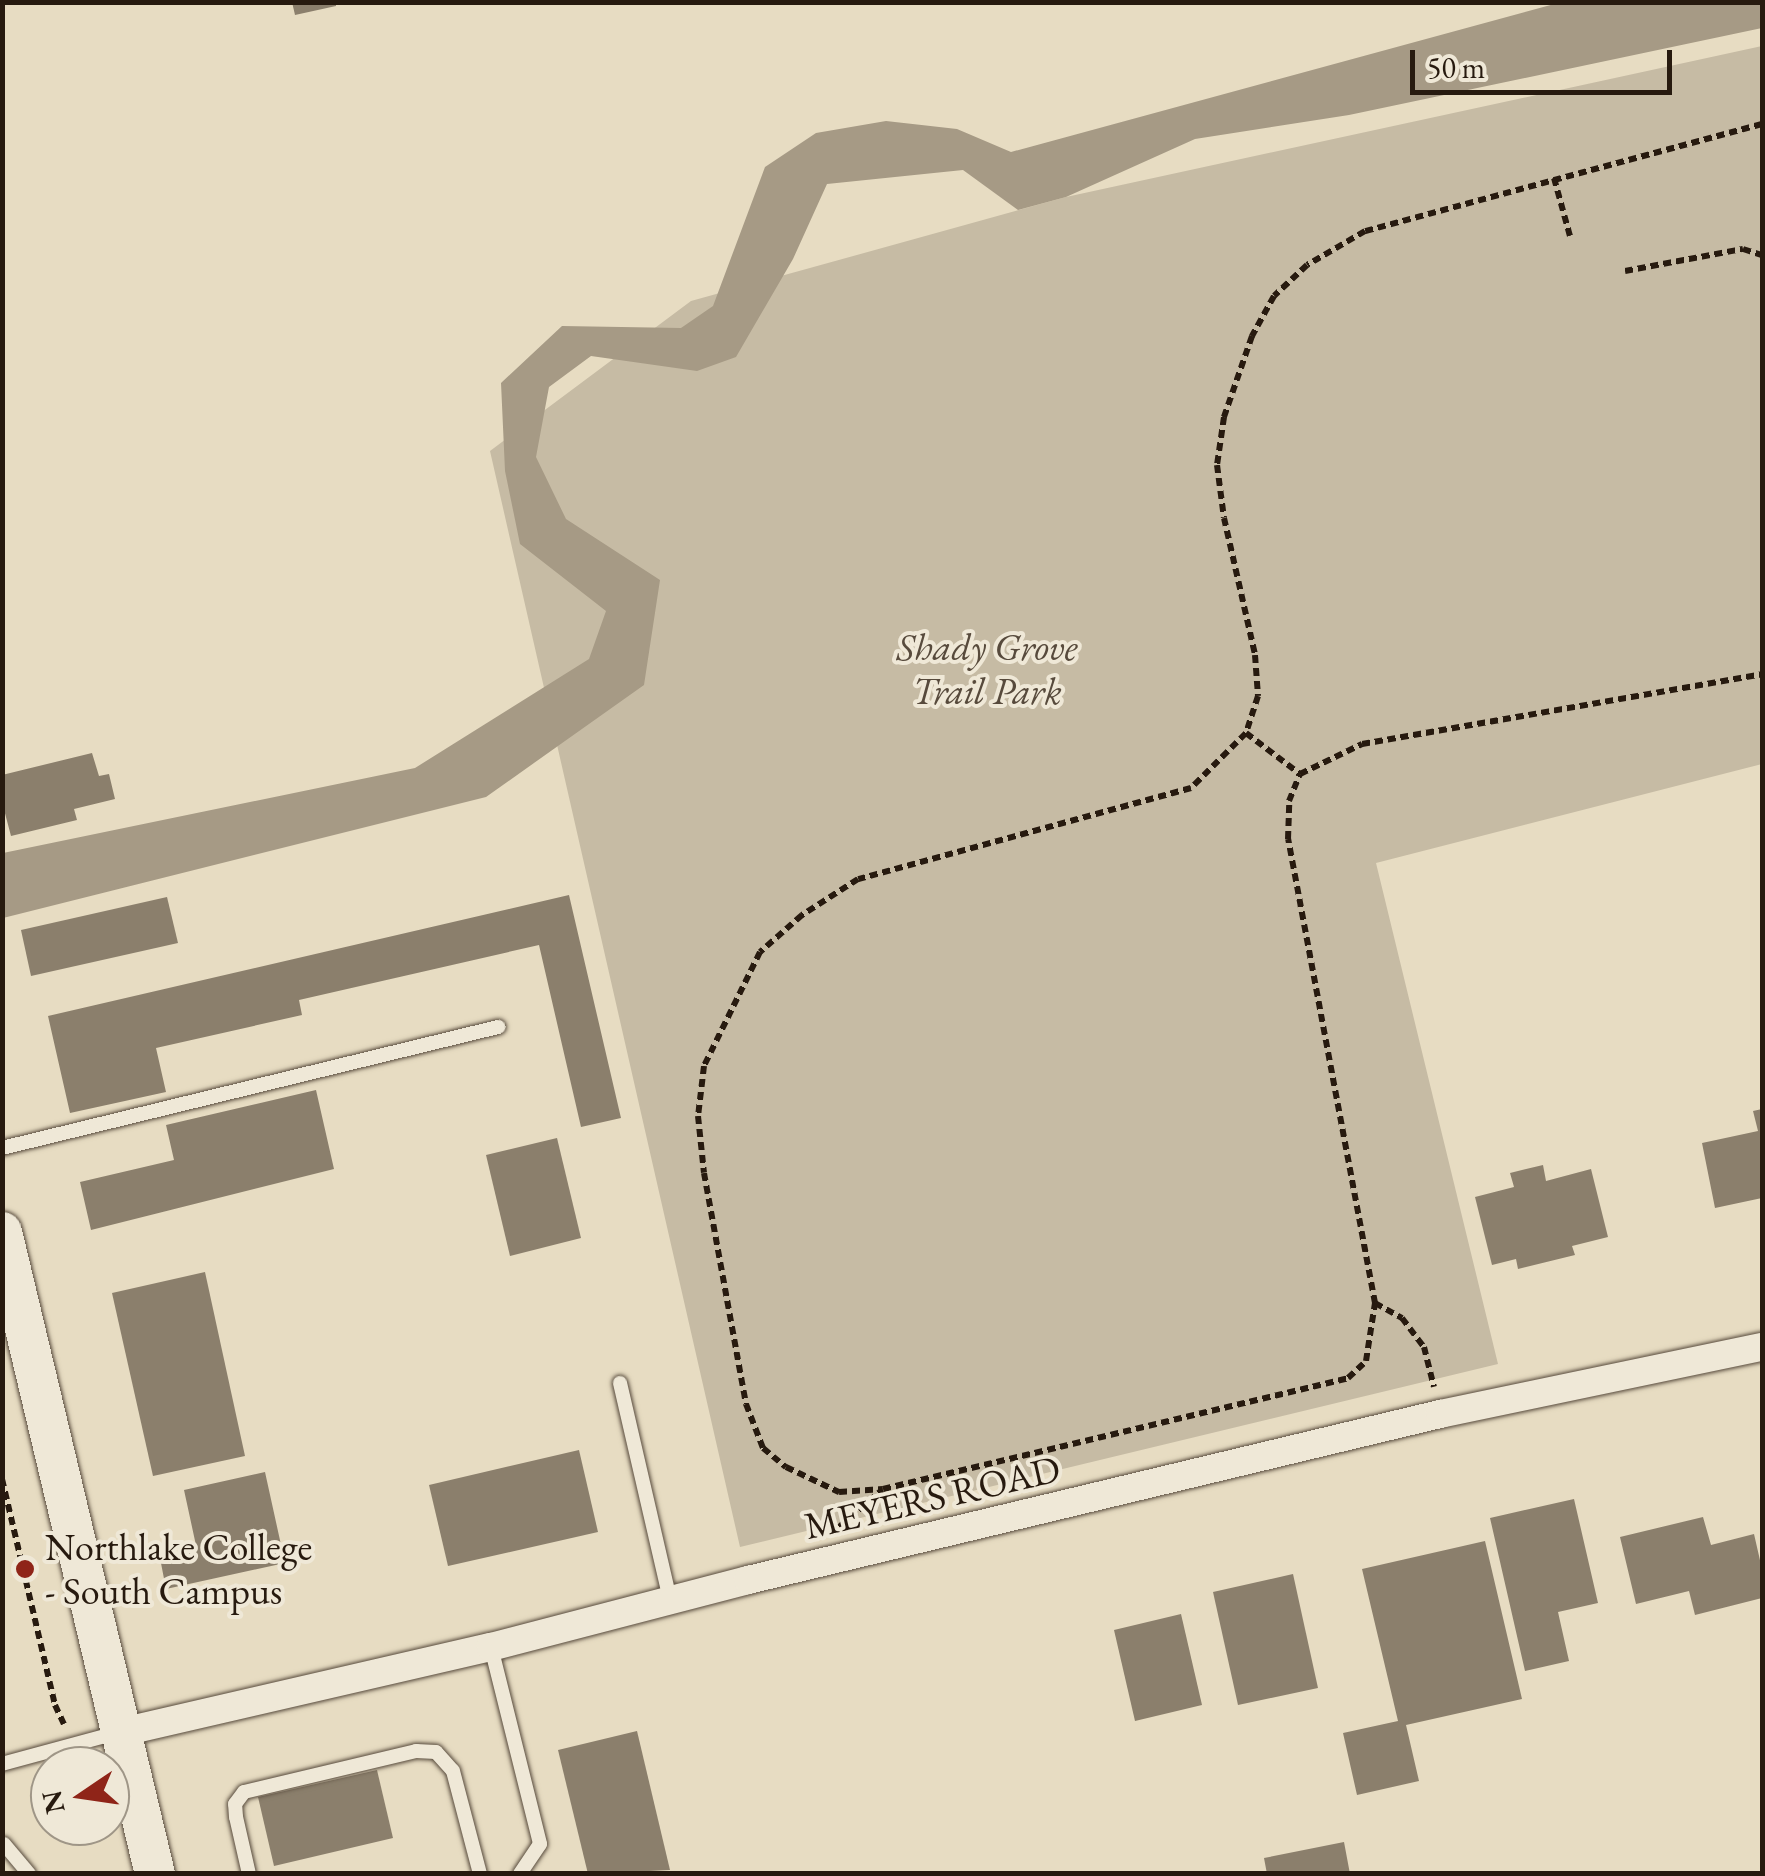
<!DOCTYPE html>
<style>
body{margin:0}
#map{position:relative;width:1765px;height:1876px;overflow:hidden;background:#e7dcc2;font-family:"EB Garamond",serif}
div>[style]{position:absolute}
[style*='--x']{left:calc(var(--x)*1px);top:calc(var(--y)*1px);width:calc(var(--w)*1px);rotate:calc(var(--a)*1deg)}
.green>*{inset:0;background:#c6bba4}
.water>*{inset:0;background:#a69a85}
.building>*{inset:0;background:#8b7f6c}
.path>*{height:6px;margin-top:-3px;transform-origin:0;background:repeating-linear-gradient(90deg,#271a0f 0 8px,transparent 0 13px)}
.roads{filter:drop-shadow(0 0 2px #574a3c) drop-shadow(0 0 2px #574a3c)}
.service>*{height:14px;margin:-7px;padding:0 7px;transform-origin:7px;border-radius:7px;background:#efe8d7}
.minor>*{height:28px;margin:-14px;padding:0 14px;transform-origin:14px;border-radius:14px;background:#efe8d7}
.secondary>*{height:40px;margin:-20px;padding:0 20px;transform-origin:20px;border-radius:20px;background:#efe8d7}
.dots>*{width:28px;height:28px;translate:-50% -50%;box-sizing:border-box;border:5px solid #efe8d7;border-radius:50%}
span{translate:-50% -50%;white-space:nowrap;text-align:center;line-height:1.15;-webkit-text-stroke:8px #efe8d7;paint-order:stroke}
.park-label{font-size:38px;color:#574a3c;font-style:italic}
.street-label{font-size:38px;color:#271a0f}
.poi-label{font-size:38px;color:#271a0f}
.left{translate:0 -50%;text-align:left}
.frame{position:absolute;inset:0;border:5px solid #271a0f;pointer-events:none}
.north{position:absolute;left:30px;top:1746px;width:100px;height:100px;box-sizing:border-box;background:#efe8d7;border:2px solid #9f9687;border-radius:50%;rotate:257deg;font-size:28px;font-weight:700;line-height:40px;text-align:center;color:#271a0f}
.north::after{content:'';display:block;margin:auto;width:35px;height:45px;background:#8f2418;clip-path:polygon(50% 0,100% 100%,50% 72%,0 100%)}
.scale{position:absolute;left:1410px;top:50px;width:262px;height:45px;box-sizing:border-box;border:5px solid #271a0f;border-top:0;padding-left:12px;font-size:30px;line-height:35px;white-space:nowrap;color:#271a0f;-webkit-text-stroke:8px #efe8d7;paint-order:stroke}
</style>
<div id="map">
<div class="green">
<i style="clip-path:polygon(1762px 46px,1762px 764px,1376px 863px,1498px 1364px,740px 1547px,490px 451px,691px 301px,1066px 197px)"></i>
</div>
<div class="water">
<i style="clip-path:polygon(1558px 3px,1762px 3px,1762px 28px,1349px 115px,1195px 139px,1066px 197px,1018px 210px,963px 170px,827px 184px,793px 259px,736px 357px,697px 371px,591px 356px,549px 387px,536px 457px,566px 519px,660px 580px,644px 685px,486px 797px,3px 918px,3px 853px,415px 768px,589px 659px,606px 611px,520px 544px,505px 471px,501px 383px,562px 326px,681px 328px,713px 306px,765px 167px,816px 133px,886px 121px,957px 129px,1011px 152px)"></i>
</div>
<div class="building">
<i style="clip-path:polygon(292px 2px,336px 2px,336px 6px,295px 15px)"></i>
<i style="clip-path:polygon(92px 753px,99px 776px,109px 774px,115px 799px,74px 809px,77px 820px,11px 836px,2px 802px,2px 775px)"></i>
<i style="clip-path:polygon(569px 895px,621px 1118px,581px 1127px,539px 945px,299px 1000px,302px 1015px,156px 1048px,166px 1092px,70px 1113px,48px 1016px)"></i>
<i style="clip-path:polygon(167px 897px,178px 943px,31px 976px,21px 930px)"></i>
<i style="clip-path:polygon(316px 1090px,334px 1169px,91px 1230px,80px 1182px,174px 1160px,166px 1125px)"></i>
<i style="clip-path:polygon(1762px 1109px,1762px 1198px,1715px 1208px,1702px 1143px,1758px 1131px,1753px 1111px)"></i>
<i style="clip-path:polygon(557px 1138px,581px 1238px,510px 1256px,486px 1155px)"></i>
<i style="clip-path:polygon(1543px 1165px,1546px 1181px,1591px 1169px,1608px 1237px,1572px 1246px,1575px 1255px,1518px 1269px,1516px 1259px,1492px 1265px,1475px 1197px,1514px 1187px,1510px 1173px)"></i>
<i style="clip-path:polygon(205px 1272px,245px 1456px,153px 1476px,112px 1293px)"></i>
<i style="clip-path:polygon(579px 1450px,598px 1532px,448px 1566px,429px 1485px)"></i>
<i style="clip-path:polygon(265px 1472px,285px 1563px,166px 1589px,160px 1558px,197px 1550px,184px 1490px)"></i>
<i style="clip-path:polygon(1574px 1499px,1598px 1603px,1558px 1612px,1569px 1661px,1525px 1671px,1490px 1518px)"></i>
<i style="clip-path:polygon(1703px 1517px,1711px 1545px,1754px 1534px,1762px 1569px,1762px 1598px,1695px 1615px,1689px 1591px,1636px 1604px,1620px 1537px)"></i>
<i style="clip-path:polygon(1485px 1541px,1522px 1699px,1406px 1725px,1419px 1781px,1357px 1795px,1343px 1733px,1398px 1721px,1362px 1569px)"></i>
<i style="clip-path:polygon(1293px 1574px,1318px 1688px,1238px 1705px,1213px 1592px)"></i>
<i style="clip-path:polygon(1181px 1614px,1202px 1705px,1135px 1721px,1114px 1630px)"></i>
<i style="clip-path:polygon(637px 1731px,670px 1870px,588px 1874px,558px 1750px)"></i>
<i style="clip-path:polygon(377px 1770px,393px 1838px,274px 1866px,258px 1797px)"></i>
<i style="clip-path:polygon(1344px 1842px,1350px 1874px,1267px 1874px,1264px 1858px)"></i>
</div>
<div class="path">
<i style="--x:1762;--y:124;--w:411;--a:164.9"></i>
<i style="--x:1365;--y:231;--w:67;--a:149.6"></i>
<i style="--x:1307;--y:265;--w:45;--a:136.8"></i>
<i style="--x:1274;--y:296;--w:46;--a:118.8"></i>
<i style="--x:1252;--y:336;--w:86;--a:109.1"></i>
<i style="--x:1224;--y:417;--w:49;--a:98.3"></i>
<i style="--x:1217;--y:465;--w:53;--a:82.5"></i>
<i style="--x:1224;--y:518;--w:140;--a:77.2"></i>
<i style="--x:1255;--y:655;--w:41;--a:85.8"></i>
<i style="--x:1258;--y:696;--w:39;--a:108"></i>
<i style="--x:1246;--y:733;--w:78;--a:135"></i>
<i style="--x:1191;--y:788;--w:345;--a:164.7"></i>
<i style="--x:858;--y:879;--w:67;--a:147.3"></i>
<i style="--x:802;--y:915;--w:56;--a:138.6"></i>
<i style="--x:760;--y:952;--w:127;--a:116.2"></i>
<i style="--x:704;--y:1066;--w:50;--a:96.8"></i>
<i style="--x:698;--y:1116;--w:57;--a:84"></i>
<i style="--x:704;--y:1173;--w:235;--a:79.7"></i>
<i style="--x:746;--y:1404;--w:47;--a:68.9"></i>
<i style="--x:763;--y:1448;--w:30;--a:40"></i>
<i style="--x:786;--y:1467;--w:59;--a:25.3"></i>
<i style="--x:839;--y:1492;--w:44;--a:-3.9"></i>
<i style="--x:883;--y:1489;--w:478;--a:-13.4"></i>
<i style="--x:1348;--y:1378;--w:25;--a:-43"></i>
<i style="--x:1366;--y:1361;--w:59;--a:-81.2"></i>
<i style="--x:1375;--y:1303;--w:472;--a:-100.6"></i>
<i style="--x:1288;--y:839;--w:38;--a:-88"></i>
<i style="--x:1289;--y:801;--w:29;--a:-68"></i>
<i style="--x:1300;--y:774;--w:69;--a:-25.8"></i>
<i style="--x:1362;--y:744;--w:406;--a:-9.9"></i>
<i style="--x:1554;--y:178;--w:60;--a:74.6"></i>
<i style="--x:1625;--y:271;--w:120;--a:-10.6"></i>
<i style="--x:1743;--y:249;--w:20;--a:18"></i>
<i style="--x:1246;--y:733;--w:68;--a:37.2"></i>
<i style="--x:1375;--y:1303;--w:31;--a:29"></i>
<i style="--x:1402;--y:1318;--w:36;--a:53"></i>
<i style="--x:1424;--y:1347;--w:41;--a:76"></i>
<i style="--x:2;--y:1479;--w:232;--a:76.8"></i>
<i style="--x:55;--y:1705;--w:21;--a:65"></i>
<i style="--x:839;--y:1527;--w:57;--a:-40.7"></i>
</div>
<div class="roads">
<div class="service">
<i style="--x:2;--y:1148;--w:511;--a:-13.71"></i>
<i style="--x:620;--y:1383;--w:223;--a:77"></i>
<i style="--x:491;--y:1647;--w:203;--a:76"></i>
<i style="--x:540;--y:1844;--w:36;--a:124"></i>
<i style="--x:2;--y:1764;--w:118;--a:-15.2"></i>
<i style="--x:4;--y:1844;--w:39;--a:50"></i>
<i style="--x:249;--y:1874;--w:58;--a:-102.8"></i>
<i style="--x:236;--y:1817;--w:13;--a:-94"></i>
<i style="--x:235;--y:1804;--w:15;--a:-53"></i>
<i style="--x:244;--y:1792;--w:177;--a:-13.4"></i>
<i style="--x:416;--y:1751;--w:20;--a:3"></i>
<i style="--x:436;--y:1752;--w:25;--a:48"></i>
<i style="--x:453;--y:1771;--w:106;--a:75.3"></i>
</div>
<div class="minor">
<i style="--x:122;--y:1732;--w:379;--a:-13"></i>
<i style="--x:491;--y:1647;--w:266;--a:-14.6"></i>
<i style="--x:748;--y:1580;--w:712;--a:-13.49"></i>
<i style="--x:1440;--y:1414;--w:329;--a:-11.8"></i>
</div>
<div class="secondary">
<i style="--x:2;--y:1232;--w:660;--a:76.6"></i>
</div>
</div>
<div class="dots">
<i style="left:25px;top:1569px;background:#8f2418"></i>
</div>
<div class="park-label">
<span style="left:987px;top:669px">Shady Grove<br>Trail Park</span>
</div>
<div class="street-label">
<span style="left:932px;top:1497px;rotate:-13deg">MEYERS ROAD</span>
</div>
<div class="poi-label">
<span class="left" style="left:45px;top:1569px">Northlake College<br>- South Campus</span>
</div>
<div class="frame"></div>
<div class="north">N</div>
<div class="scale">50 m</div>
</div>
